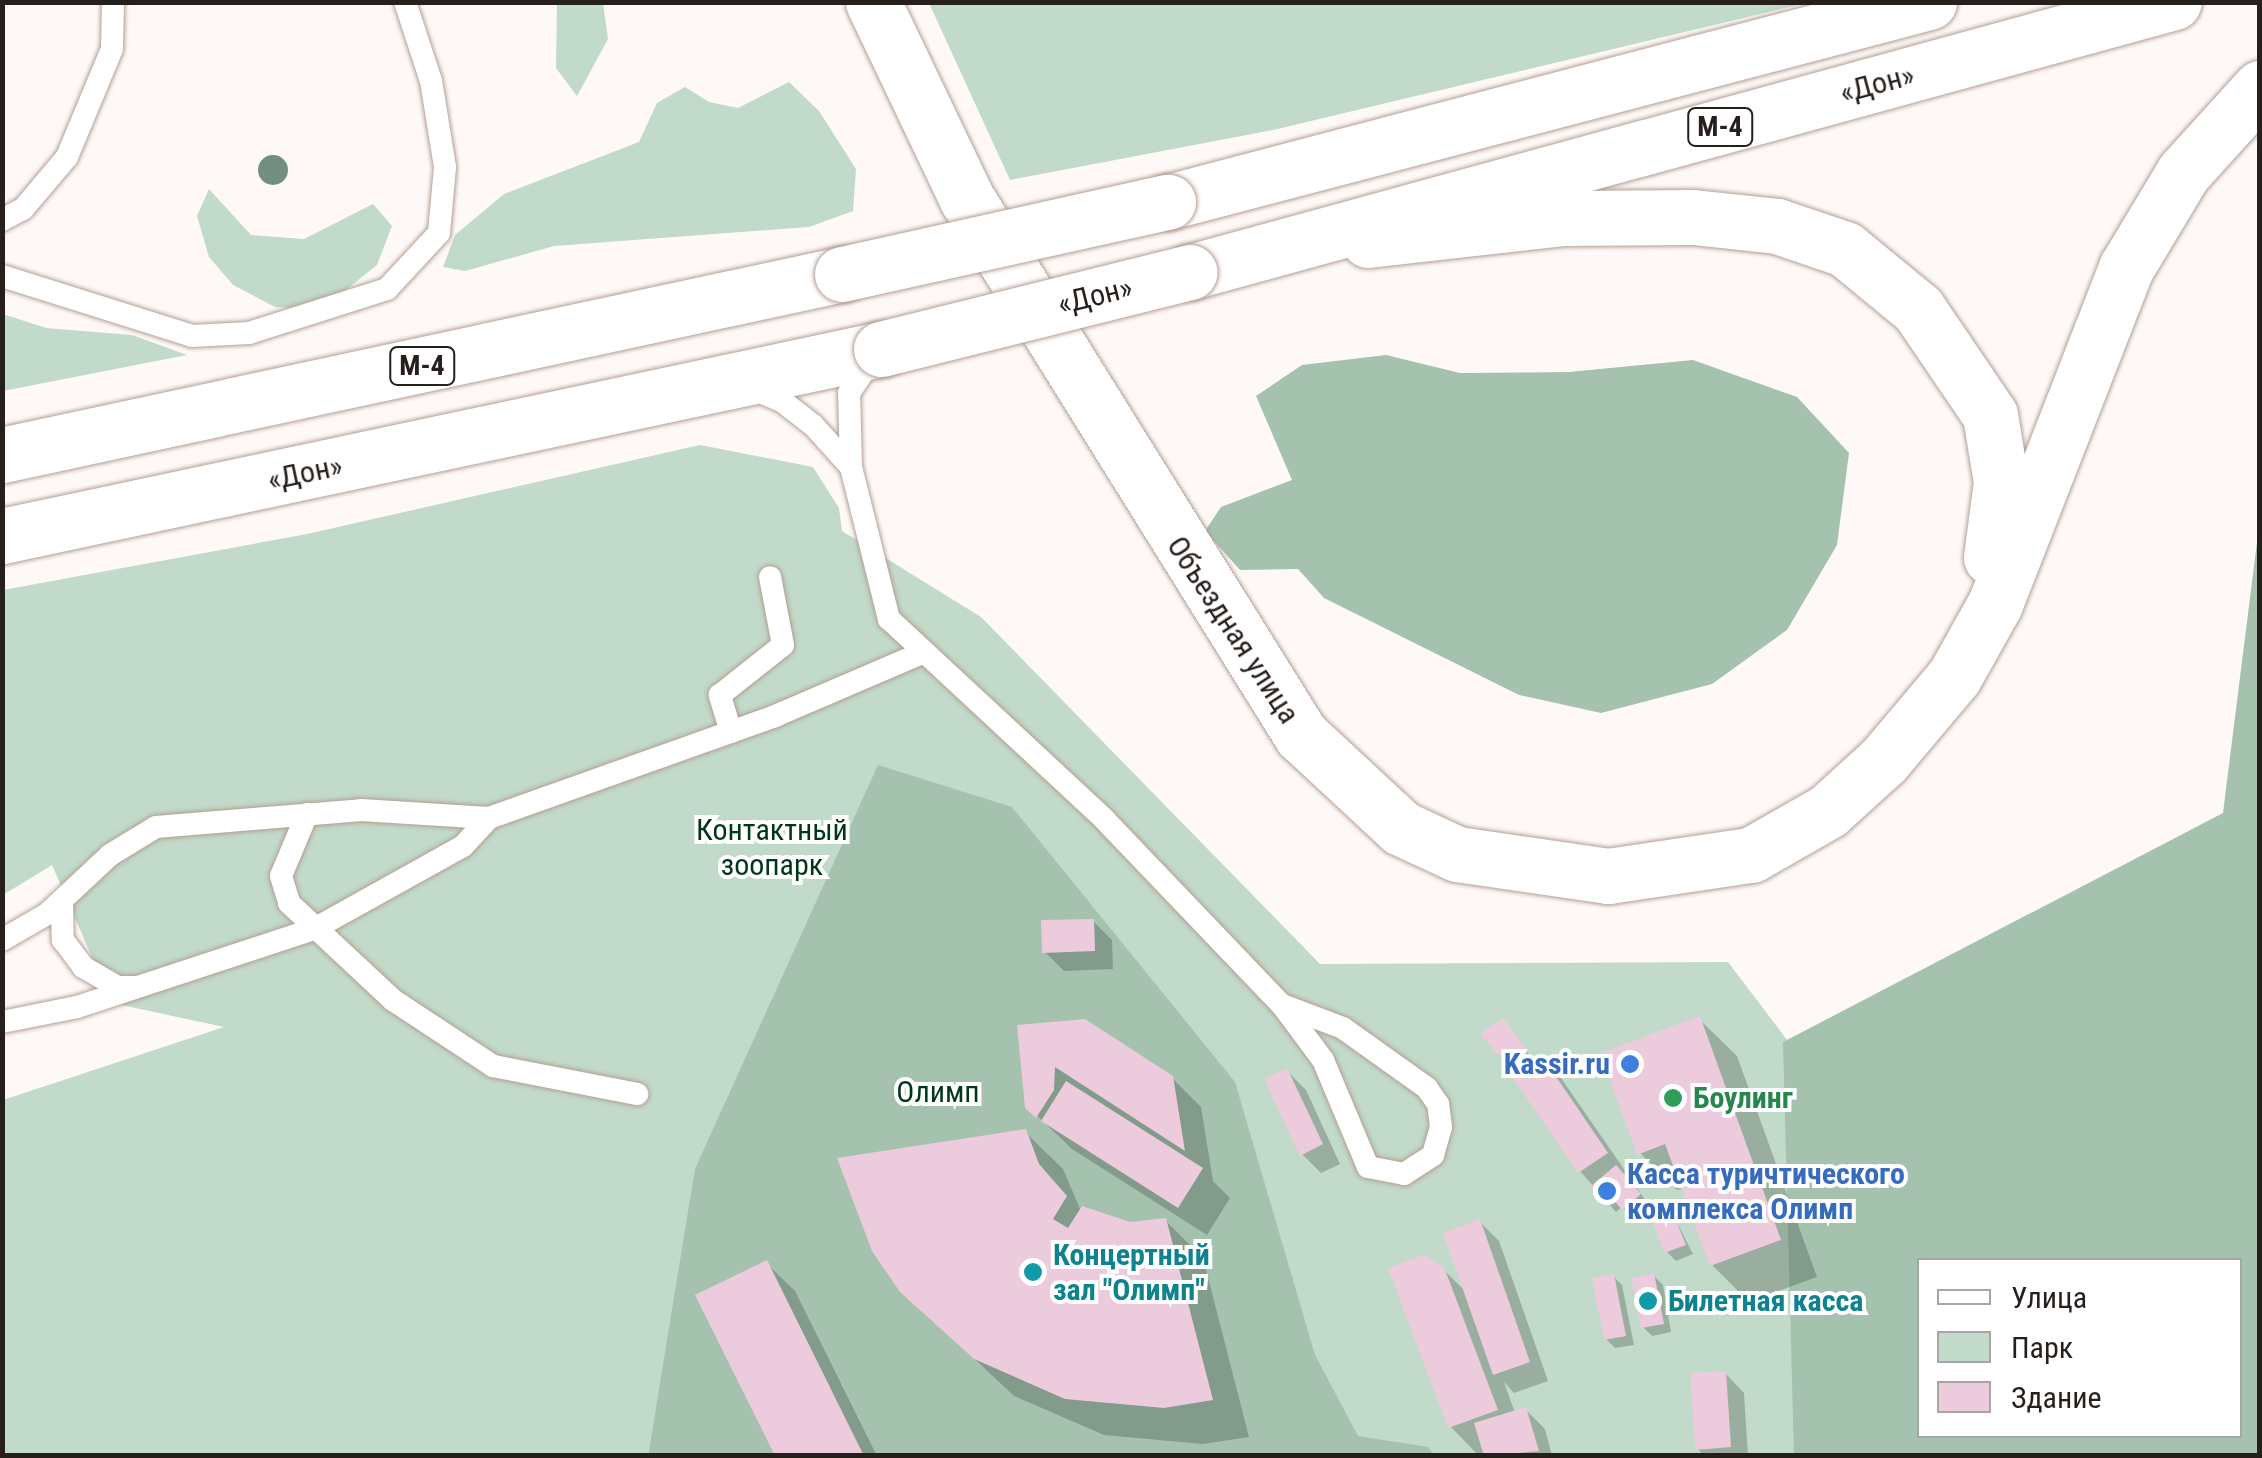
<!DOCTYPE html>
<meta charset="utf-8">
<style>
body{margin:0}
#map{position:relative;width:2262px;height:1458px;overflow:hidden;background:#fef9f7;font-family:"Roboto Condensed",sans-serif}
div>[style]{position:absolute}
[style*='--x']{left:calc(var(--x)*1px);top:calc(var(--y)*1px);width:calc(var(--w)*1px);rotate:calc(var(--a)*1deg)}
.green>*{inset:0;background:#c1dac9}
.forest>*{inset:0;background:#a4c2ae}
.shadow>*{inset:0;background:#0003}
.building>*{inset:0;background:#eccbdc}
.roads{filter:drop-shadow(0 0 2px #b39f94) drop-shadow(0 0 2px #b39f94)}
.service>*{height:22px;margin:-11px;padding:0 11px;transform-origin:11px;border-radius:11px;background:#fff}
.secondary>*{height:55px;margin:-27.5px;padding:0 27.5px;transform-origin:27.5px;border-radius:27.5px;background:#fff}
.trunk>*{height:55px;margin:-27.5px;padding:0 27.5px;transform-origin:27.5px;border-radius:27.5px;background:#fff}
.bridges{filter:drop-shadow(0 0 2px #b39f94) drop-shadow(0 0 2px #b39f94)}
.trunk-bridge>*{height:55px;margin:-27.5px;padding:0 27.5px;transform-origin:27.5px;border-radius:27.5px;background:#fff}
.trees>*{width:30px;height:30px;margin:-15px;border-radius:50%;background:#728e7e}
.dots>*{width:28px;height:28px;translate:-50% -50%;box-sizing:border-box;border:5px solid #fff;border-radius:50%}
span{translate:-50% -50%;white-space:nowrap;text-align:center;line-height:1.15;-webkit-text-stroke:8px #fff;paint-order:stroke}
.shield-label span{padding:2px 8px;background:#fff;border:2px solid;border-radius:8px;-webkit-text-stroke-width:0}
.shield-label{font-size:28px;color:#271f1b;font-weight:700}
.street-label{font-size:30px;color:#271f1b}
.park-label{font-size:30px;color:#00361b}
.shop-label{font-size:30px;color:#366cbe;font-weight:700}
.right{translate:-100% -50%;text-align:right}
.left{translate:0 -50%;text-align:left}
.leisure-label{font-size:30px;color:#27864d;font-weight:700}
.culture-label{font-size:30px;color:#0d838f;font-weight:700}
.frame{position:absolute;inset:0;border:5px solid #271f1b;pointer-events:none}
.legend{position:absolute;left:1917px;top:1258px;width:325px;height:180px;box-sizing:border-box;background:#fff;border:2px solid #a9a5a4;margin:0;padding:12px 18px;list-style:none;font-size:30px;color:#271f1b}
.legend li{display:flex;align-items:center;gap:20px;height:50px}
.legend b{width:50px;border:2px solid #a9a5a4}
</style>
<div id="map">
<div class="green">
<i style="clip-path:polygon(557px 3px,603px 3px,608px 39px,577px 96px,556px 68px)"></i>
<i style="clip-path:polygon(929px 3px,1806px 3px,1273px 130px,1010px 180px)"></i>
<i style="clip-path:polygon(789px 82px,819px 111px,856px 169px,853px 211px,809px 227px,554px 246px,465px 271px,443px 267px,455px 235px,504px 194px,639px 142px,657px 103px,685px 87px,709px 102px,738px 108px)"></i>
<i style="clip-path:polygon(209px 189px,251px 235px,304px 239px,373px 204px,392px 226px,377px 265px,342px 293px,312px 309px,275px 307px,233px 285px,209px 257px,197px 216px)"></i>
<i style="clip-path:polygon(3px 314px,46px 328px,132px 335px,187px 355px,3px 391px)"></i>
<i style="clip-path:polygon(700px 445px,813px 467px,839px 508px,842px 531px,981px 617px,1320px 964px,1728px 962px,1857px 1132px,1864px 1455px,717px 1455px,665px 1355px,648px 1455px,3px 1455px,3px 1100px,224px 1027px,112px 1003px,52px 865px,3px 895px,3px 590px,307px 534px)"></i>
</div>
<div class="forest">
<i style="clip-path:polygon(1386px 355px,1460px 373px,1569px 372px,1693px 360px,1797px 397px,1849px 453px,1837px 545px,1787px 630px,1712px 684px,1601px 713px,1519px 695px,1324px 598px,1298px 569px,1240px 570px,1205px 531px,1221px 507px,1292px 480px,1256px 396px,1302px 365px)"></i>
<i style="clip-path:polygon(evenodd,2259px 526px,2259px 1455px,1794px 1455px,1783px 1042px,2223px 813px,2259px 526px,1920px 1260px,2240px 1260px,2240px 1436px,1920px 1436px,1920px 1260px)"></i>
<i style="clip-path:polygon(878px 765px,1012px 807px,1235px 1082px,1315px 1355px,1358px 1436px,1428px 1447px,1434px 1455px,648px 1456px,695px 1169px)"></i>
</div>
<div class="shadow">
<i style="clip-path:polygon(1093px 921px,1112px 940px,1113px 969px,1064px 971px,1045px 952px)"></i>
<i style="clip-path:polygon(1699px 1019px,1737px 1056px,1817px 1277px,1749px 1302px,1712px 1265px,1684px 1188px,1677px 1190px,1640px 1153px)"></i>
<i style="clip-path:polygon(1503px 1021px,1536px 1063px,1542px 1059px,1561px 1078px,1648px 1204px,1632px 1217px,1622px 1207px,1616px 1212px,1580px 1171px,1529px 1068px,1499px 1052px)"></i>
<i style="clip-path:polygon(1085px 1022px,1172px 1078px,1201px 1107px,1213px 1181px,1230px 1198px,1207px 1235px,1072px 1149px,1027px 1106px)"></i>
<i style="clip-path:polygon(1287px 1071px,1306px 1090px,1340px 1164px,1321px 1173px,1302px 1154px)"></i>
<i style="clip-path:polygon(1025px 1132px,1063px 1169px,1081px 1211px,1129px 1225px,1166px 1221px,1203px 1258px,1249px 1437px,1203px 1444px,1104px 1435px,1014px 1396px,902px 1291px)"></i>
<i style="clip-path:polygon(1671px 1211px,1693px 1254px,1676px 1261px,1667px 1252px)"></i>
<i style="clip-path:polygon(1480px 1222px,1499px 1241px,1548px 1381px,1514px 1393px,1504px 1382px,1515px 1413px,1526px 1410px,1545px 1429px,1552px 1456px,1479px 1456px,1451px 1427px,1391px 1269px,1443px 1269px,1467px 1293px)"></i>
<i style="clip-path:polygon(766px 1263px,795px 1291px,877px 1456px,778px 1456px)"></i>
<i style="clip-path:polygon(1613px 1276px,1622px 1285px,1634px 1345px,1615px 1348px,1606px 1339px)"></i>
<i style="clip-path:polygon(1654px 1276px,1663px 1285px,1671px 1332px,1652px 1336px,1643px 1327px)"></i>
<i style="clip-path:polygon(1725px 1373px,1744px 1393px,1748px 1456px,1704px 1456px,1698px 1449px)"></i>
</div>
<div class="building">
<i style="clip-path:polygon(1094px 919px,1095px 951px,1042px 953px,1041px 920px)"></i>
<i style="clip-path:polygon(1700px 1016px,1781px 1240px,1710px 1266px,1665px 1144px,1637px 1155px,1600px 1053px)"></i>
<i style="clip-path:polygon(1503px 1018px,1528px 1052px,1517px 1060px,1497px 1054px,1480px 1034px)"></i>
<i style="clip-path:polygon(1085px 1019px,1173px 1076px,1185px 1151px,1055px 1067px,1054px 1090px,1036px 1118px,1025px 1108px,1017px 1025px)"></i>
<i style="clip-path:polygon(1542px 1056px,1608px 1153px,1578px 1173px,1512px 1077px)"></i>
<i style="clip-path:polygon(1287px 1068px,1323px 1144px,1300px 1156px,1264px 1079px)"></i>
<i style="clip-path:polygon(1066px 1081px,1203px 1168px,1178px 1208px,1041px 1121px)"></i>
<i style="clip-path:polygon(1026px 1129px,1039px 1164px,1067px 1196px,1053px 1219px,1068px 1228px,1082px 1206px,1130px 1222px,1166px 1218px,1213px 1400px,1164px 1408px,1065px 1399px,974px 1359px,900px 1292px,872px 1251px,837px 1158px)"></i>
<i style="clip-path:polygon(1616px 1165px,1641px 1194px,1622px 1210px,1613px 1199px,1606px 1205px,1590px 1187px)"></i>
<i style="clip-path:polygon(1671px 1208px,1686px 1245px,1664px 1253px,1650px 1215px)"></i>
<i style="clip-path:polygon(1480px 1219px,1530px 1362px,1493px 1375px,1443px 1233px)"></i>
<i style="clip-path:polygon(1423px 1255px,1444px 1267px,1498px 1410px,1448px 1428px,1388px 1268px)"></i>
<i style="clip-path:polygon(767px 1260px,864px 1456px,775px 1456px,695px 1295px)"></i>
<i style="clip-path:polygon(1654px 1273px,1664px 1324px,1641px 1328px,1631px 1278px)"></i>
<i style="clip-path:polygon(1614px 1274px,1626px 1336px,1604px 1340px,1592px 1278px)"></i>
<i style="clip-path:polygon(1726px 1371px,1731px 1447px,1695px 1450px,1690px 1373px)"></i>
<i style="clip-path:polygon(1526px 1407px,1539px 1451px,1484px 1456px,1474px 1423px)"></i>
</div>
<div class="roads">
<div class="service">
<i style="--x:2;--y:220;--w:24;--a:-28"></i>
<i style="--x:23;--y:209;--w:68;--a:-49.8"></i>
<i style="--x:67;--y:157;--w:117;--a:-67.4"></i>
<i style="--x:112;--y:49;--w:47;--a:-88.8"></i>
<i style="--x:2;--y:276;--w:199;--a:17.5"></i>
<i style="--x:192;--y:336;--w:57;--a:-3"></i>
<i style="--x:249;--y:333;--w:145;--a:-17.7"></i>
<i style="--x:387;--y:289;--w:76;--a:-47.1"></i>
<i style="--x:439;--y:233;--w:66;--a:-84.8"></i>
<i style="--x:445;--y:167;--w:87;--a:-99.2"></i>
<i style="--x:431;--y:81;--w:83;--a:-108.2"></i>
<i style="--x:751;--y:388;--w:34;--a:23"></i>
<i style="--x:782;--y:401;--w:39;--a:38"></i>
<i style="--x:813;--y:425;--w:57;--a:47.9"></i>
<i style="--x:851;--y:467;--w:74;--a:-91.5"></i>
<i style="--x:849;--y:393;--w:37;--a:-56"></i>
<i style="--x:851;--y:467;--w:157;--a:76"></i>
<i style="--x:889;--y:619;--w:294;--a:42.9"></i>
<i style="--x:1104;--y:819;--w:257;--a:46.3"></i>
<i style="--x:1282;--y:1005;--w:69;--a:53.3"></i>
<i style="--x:1323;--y:1060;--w:116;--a:67.2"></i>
<i style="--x:1368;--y:1167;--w:37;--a:11"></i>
<i style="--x:1404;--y:1174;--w:35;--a:-33"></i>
<i style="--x:1433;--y:1155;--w:29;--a:-74"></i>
<i style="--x:1441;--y:1127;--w:23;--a:-97"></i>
<i style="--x:1438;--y:1104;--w:19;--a:-125"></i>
<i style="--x:1427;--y:1088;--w:103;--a:-144.5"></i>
<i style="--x:1343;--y:1028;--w:65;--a:-159.3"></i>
<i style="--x:731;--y:732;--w:39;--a:-107"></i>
<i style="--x:720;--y:695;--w:80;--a:-38.4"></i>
<i style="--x:783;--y:645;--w:69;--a:-100.8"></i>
<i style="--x:307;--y:814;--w:67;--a:112.8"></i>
<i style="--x:281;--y:876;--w:28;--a:73"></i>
<i style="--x:289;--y:903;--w:142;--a:43"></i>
<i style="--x:393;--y:1000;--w:120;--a:33.4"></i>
<i style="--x:493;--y:1066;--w:147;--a:11"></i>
<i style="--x:62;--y:901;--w:39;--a:89"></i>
<i style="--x:63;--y:940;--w:34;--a:53"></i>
<i style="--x:83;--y:967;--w:39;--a:30"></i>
<i style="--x:117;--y:987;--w:19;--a:0"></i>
<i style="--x:2;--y:940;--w:52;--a:-30"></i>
<i style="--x:47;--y:914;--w:86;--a:-43.1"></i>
<i style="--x:110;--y:855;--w:54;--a:-31.3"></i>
<i style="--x:156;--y:827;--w:206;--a:-4.7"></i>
<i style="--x:361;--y:810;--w:128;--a:3.6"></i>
<i style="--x:489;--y:818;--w:304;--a:-19.6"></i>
<i style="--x:775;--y:716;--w:160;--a:-23.2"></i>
<i style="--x:2;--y:1022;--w:76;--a:-11.3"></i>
<i style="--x:77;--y:1007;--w:250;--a:-18.2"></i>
<i style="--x:314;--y:929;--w:171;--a:-29.1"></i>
<i style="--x:463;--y:846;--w:38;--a:-47"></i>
</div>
<div class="secondary">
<i style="--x:873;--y:2;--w:218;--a:64.5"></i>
<i style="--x:967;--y:199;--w:632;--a:58.07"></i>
<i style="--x:1301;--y:735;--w:137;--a:42.9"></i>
<i style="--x:1401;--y:828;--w:62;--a:24.9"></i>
<i style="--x:1457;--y:854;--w:153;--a:8.3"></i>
<i style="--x:1608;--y:876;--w:145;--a:-8.4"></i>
<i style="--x:1751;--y:855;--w:89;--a:-29.7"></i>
<i style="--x:1828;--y:811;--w:76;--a:-42.3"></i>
<i style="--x:1884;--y:760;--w:109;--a:-49.9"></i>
<i style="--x:1954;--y:677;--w:84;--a:-60.7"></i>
<i style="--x:1995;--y:604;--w:361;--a:-68.7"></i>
<i style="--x:2126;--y:268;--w:111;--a:-59"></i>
<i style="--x:2183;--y:173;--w:115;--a:-47.8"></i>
<i style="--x:1368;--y:240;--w:197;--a:-6.4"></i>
<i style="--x:1564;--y:218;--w:129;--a:-0.4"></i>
<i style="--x:1693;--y:217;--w:84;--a:6.1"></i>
<i style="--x:1777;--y:226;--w:72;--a:18.7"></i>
<i style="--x:1845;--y:249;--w:94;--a:39.4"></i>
<i style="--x:1918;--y:309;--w:128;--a:55.8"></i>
<i style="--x:1990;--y:415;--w:68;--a:80.7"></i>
<i style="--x:2001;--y:482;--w:76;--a:97.6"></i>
</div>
<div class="trunk">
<i style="--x:1168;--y:202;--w:787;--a:-14.73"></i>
<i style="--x:1190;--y:272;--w:1020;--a:-15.34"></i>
<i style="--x:2;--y:455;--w:859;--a:-12.16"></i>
<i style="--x:2;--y:536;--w:899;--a:-12.01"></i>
</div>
</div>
<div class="bridges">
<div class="trunk-bridge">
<i style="--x:842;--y:274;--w:334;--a:-12.5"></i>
<i style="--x:881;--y:349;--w:318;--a:-14"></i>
</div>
</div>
<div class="trees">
<i style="left:273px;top:170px"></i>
</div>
<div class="dots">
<i style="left:1630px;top:1064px;background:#3f7fe0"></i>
<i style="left:1673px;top:1098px;background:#2e9e5b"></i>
<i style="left:1607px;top:1191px;background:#3f7fe0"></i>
<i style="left:1033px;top:1272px;background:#0f9aa8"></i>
<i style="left:1648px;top:1301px;background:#0f9aa8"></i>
</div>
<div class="shield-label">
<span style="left:1720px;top:127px">М-4</span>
<span style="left:422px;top:366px">М-4</span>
</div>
<div class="street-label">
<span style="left:1877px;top:84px;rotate:-15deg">«Дон»</span>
<span style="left:1095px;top:296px;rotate:-14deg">«Дон»</span>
<span style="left:305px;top:473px;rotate:-12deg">«Дон»</span>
<span style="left:1233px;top:630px;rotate:57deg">Объездная улица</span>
</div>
<div class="park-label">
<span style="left:772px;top:847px">Контактный<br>зоопарк</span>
<span style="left:938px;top:1092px">Олимп</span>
</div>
<div class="shop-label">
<span class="right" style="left:1610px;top:1064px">Kassir.ru</span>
<span class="left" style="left:1627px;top:1191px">Касса туричтического<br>комплекса Олимп</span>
</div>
<div class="leisure-label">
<span class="left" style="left:1693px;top:1098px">Боулинг</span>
</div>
<div class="culture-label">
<span class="left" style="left:1053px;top:1272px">Концертный<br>зал "Олимп"</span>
<span class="left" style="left:1668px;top:1301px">Билетная касса</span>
</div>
<div class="frame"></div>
<ul class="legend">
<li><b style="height:12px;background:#fff"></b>Улица</li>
<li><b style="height:28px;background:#c1dac9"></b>Парк</li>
<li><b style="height:28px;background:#eccbdc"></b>Здание</li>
</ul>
</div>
